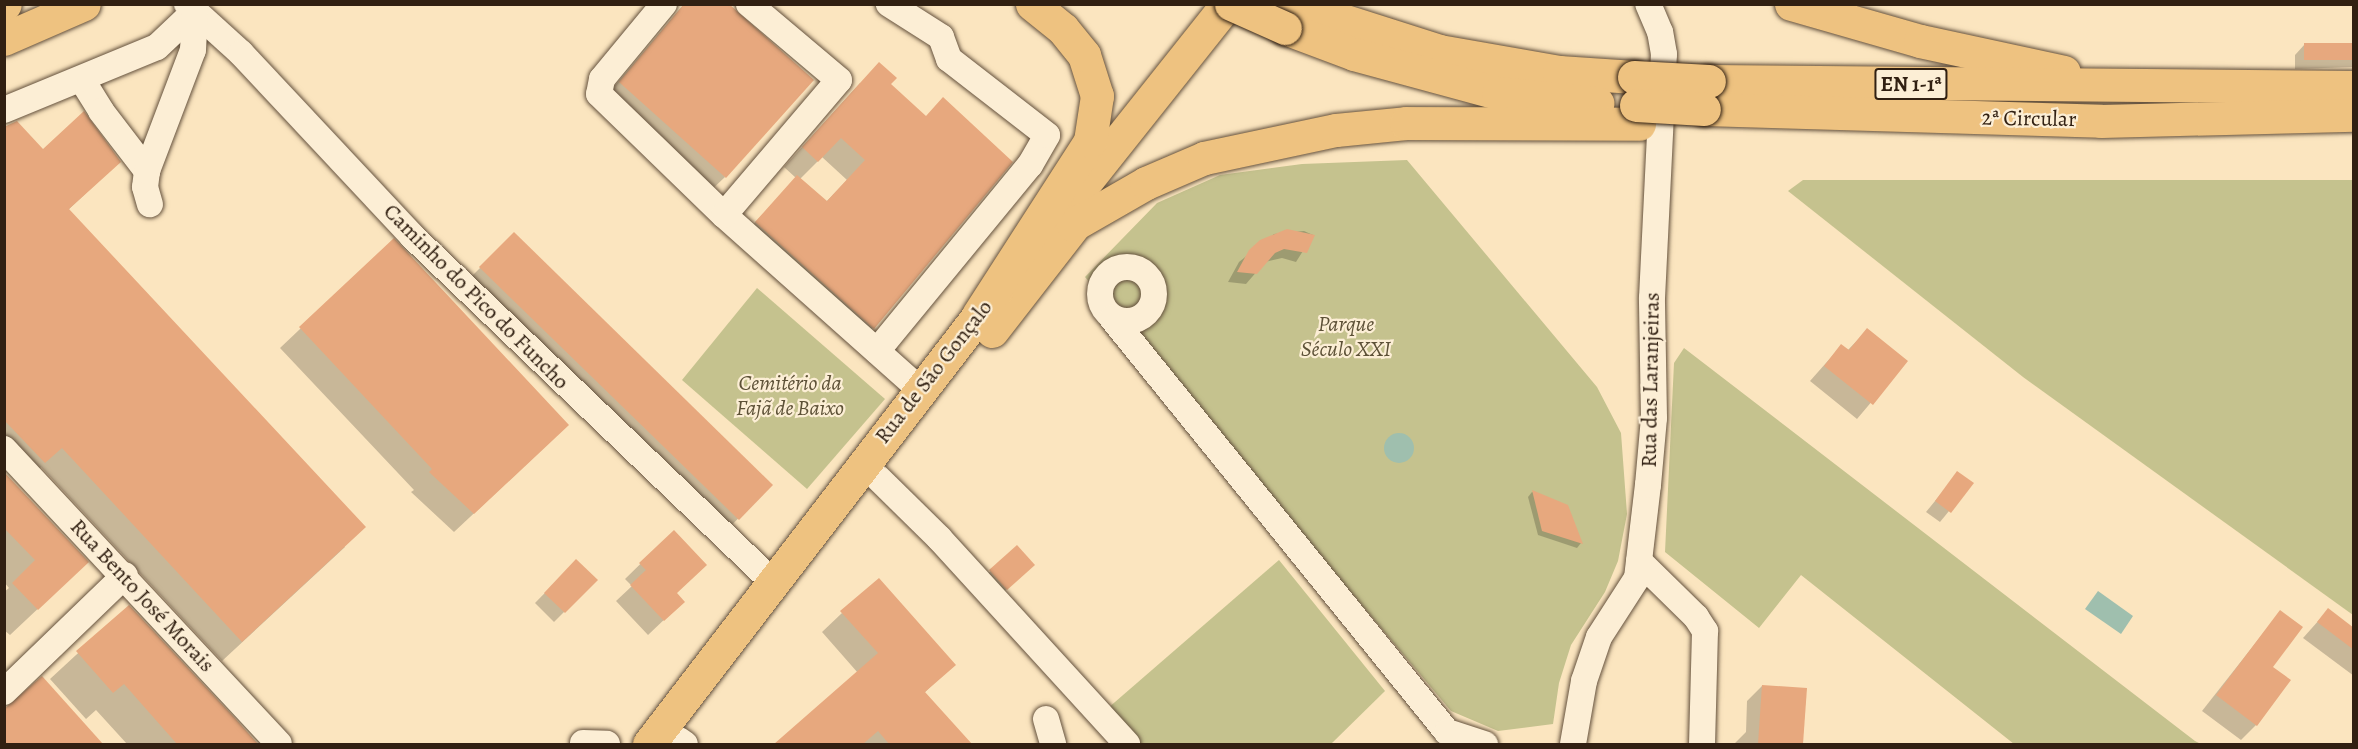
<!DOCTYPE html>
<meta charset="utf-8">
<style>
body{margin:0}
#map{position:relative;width:2358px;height:749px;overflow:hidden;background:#fbe5bf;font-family:Alegreya,serif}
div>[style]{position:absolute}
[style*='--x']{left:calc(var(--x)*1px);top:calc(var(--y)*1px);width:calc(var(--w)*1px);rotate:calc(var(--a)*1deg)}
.green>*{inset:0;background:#c5c28e}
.water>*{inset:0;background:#9fbfae}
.round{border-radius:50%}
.shadow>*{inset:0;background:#0003}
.building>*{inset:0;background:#e7a87e}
.roads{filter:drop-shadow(0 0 2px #64513d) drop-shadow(0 0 2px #64513d)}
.minor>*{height:26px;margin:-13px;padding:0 13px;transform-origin:13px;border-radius:13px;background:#fceed5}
.minor>.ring{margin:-13px;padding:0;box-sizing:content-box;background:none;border:26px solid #fceed5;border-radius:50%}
.major>*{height:33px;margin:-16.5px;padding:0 16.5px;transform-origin:16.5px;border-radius:16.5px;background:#eec280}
.highway>*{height:33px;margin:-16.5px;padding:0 16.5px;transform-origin:16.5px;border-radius:16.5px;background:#eec280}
.bridges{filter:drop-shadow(0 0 2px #312012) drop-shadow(0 0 2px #312012)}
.highway-bridge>*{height:33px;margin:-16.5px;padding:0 16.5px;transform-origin:16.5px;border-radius:16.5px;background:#eec280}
span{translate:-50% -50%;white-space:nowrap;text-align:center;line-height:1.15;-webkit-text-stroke:4.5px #fceed5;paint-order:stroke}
.shield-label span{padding:2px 4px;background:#fceed5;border:2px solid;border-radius:4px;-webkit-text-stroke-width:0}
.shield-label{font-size:21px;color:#312012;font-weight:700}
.street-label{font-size:22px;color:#312012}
.park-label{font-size:22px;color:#5d5137;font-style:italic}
.frame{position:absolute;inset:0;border:6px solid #312012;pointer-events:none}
</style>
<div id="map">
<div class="green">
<i style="clip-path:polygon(1407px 160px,1597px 387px,1621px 433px,1627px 514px,1618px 561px,1605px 592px,1571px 645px,1559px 683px,1553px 724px,1498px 731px,1451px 711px,1085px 277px,1157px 203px,1220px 175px,1302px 164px)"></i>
<i style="clip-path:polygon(1803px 180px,2353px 180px,2353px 615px,2023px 377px,1788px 191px)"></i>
<i style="clip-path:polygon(757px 288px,885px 399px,807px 489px,682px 380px)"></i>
<i style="clip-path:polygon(1684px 348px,2195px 741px,2201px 744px,2014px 744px,1801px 575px,1759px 628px,1665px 552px,1674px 363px)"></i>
<i style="clip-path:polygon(1279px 560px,1385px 691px,1331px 744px,1127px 744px,1100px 715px)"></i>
</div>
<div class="water">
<i class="round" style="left:1384px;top:433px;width:30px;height:30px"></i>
<i style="clip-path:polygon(2098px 591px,2133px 616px,2121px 634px,2085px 609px)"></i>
</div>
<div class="shadow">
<i style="clip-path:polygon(684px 4px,725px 177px,705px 196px,601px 102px)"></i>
<i style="clip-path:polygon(2305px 44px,2354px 45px,2354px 67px,2295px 69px,2295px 55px)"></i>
<i style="clip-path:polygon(evenodd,860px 83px,889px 84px,873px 328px,854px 347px,737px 242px,796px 178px,784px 167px,860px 83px,822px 157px,847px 180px,826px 202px,800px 179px,822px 157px)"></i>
<i style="clip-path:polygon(4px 129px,99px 181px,68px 210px,345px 547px,222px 661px,41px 467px,25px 482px,4px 460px)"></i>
<i style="clip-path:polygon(1304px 231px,1313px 235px,1296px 262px,1282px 258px,1265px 262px,1246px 284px,1228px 282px,1239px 262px,1274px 234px)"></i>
<i style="clip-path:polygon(514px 234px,771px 485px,719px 538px,461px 287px)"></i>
<i style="clip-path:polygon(394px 240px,548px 444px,454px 532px,411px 492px,414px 490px,280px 348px)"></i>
<i style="clip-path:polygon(1867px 330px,1906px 361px,1857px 419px,1810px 381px,1841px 346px,1847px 351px)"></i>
<i style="clip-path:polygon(1958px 473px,1972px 483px,1940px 522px,1926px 512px)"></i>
<i style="clip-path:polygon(4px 474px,60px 588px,10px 635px,4px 630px,4px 592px,9px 588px,4px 582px)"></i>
<i style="clip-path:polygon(1532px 492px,1567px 506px,1581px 543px,1577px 548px,1538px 535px,1528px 497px)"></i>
<i style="clip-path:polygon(673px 532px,668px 616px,648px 635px,616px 601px,632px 586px,625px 579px)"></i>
<i style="clip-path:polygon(1017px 547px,1023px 574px,996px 599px,980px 581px)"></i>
<i style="clip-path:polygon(576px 561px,596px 580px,554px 622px,535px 603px)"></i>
<i style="clip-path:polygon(128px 607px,254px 744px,127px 744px,96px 710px,86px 719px,50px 679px)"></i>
<i style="clip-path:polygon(2328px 610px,2354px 630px,2354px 676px,2303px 638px)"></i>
<i style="clip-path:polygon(2280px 612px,2256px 725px,2241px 740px,2202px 711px)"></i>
<i style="clip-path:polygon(842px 613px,953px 665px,924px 693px,970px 744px,777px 744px,858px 673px,822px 632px)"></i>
<i style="clip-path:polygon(42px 678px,101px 744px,4px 744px,4px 712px)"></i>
<i style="clip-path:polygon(1762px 686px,1805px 689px,1802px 744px,1734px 744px,1746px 732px,1747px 701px)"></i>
</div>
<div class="building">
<i style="clip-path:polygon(684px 4px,729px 4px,814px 80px,726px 178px,619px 82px)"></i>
<i style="clip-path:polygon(2304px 43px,2354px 43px,2354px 60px,2304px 60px)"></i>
<i style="clip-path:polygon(879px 62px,897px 78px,891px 84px,926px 116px,943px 97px,1013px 162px,874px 329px,755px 222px,797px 175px,827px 201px,865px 160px,841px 138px,818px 162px,802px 147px)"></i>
<i style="clip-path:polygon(84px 111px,121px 162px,69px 209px,366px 527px,242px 642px,62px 448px,45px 463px,4px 420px,4px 127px,17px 121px,43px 149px)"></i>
<i style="clip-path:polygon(1287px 229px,1315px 235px,1307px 253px,1284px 249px,1275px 253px,1257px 274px,1237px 272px,1249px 250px,1260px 240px)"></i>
<i style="clip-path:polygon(514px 232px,773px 485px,739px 520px,479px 267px)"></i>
<i style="clip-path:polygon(394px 238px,569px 425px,474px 514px,429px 472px,432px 469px,299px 327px)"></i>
<i style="clip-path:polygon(1867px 328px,1908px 361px,1873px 405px,1824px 366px,1841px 344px,1849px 350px)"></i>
<i style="clip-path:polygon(1957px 471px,1974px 483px,1951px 513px,1935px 501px)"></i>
<i style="clip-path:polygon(4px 472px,89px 562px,38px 610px,12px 583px,35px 560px,4px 528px)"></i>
<i style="clip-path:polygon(1532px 490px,1568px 505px,1583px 544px,1542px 531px)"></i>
<i style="clip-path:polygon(674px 530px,707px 565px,677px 593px,685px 602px,664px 621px,630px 585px,646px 570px,639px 563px)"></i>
<i style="clip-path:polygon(1017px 545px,1035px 565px,1007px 590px,989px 570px)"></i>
<i style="clip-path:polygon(576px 559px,598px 580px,565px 613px,544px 593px)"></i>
<i style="clip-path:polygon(879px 578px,956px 665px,925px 692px,972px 744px,889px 744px,878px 731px,863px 744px,774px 744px,878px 653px,840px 611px)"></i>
<i style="clip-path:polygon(129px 605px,233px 716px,258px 744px,177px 744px,124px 684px,113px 693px,76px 651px)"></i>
<i style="clip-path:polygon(2328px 608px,2354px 628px,2354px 650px,2317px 622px)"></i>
<i style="clip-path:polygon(2280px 610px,2303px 627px,2273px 667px,2291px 680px,2257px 726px,2216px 695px)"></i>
<i style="clip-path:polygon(42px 676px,103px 744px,4px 744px,4px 709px)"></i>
<i style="clip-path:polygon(1762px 685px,1807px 688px,1803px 744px,1758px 744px)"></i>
</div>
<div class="roads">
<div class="minor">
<i style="--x:187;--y:4;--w:73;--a:42.2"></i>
<i style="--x:241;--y:53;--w:250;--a:46.9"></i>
<i style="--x:412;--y:236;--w:499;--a:43.8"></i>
<i style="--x:664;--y:4;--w:97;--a:129.6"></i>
<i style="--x:602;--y:79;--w:15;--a:101"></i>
<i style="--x:599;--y:94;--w:174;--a:44.1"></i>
<i style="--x:724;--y:215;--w:261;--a:41.7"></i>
<i style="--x:82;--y:80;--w:36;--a:58"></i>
<i style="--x:101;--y:111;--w:76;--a:52.5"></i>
<i style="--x:147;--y:171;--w:16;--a:97"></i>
<i style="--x:145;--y:187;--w:18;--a:74"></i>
<i style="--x:4;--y:110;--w:165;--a:-22.4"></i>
<i style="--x:157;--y:47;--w:52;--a:-43.5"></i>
<i style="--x:147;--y:171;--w:129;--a:-69.2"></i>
<i style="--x:193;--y:50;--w:39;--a:-87"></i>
<i style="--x:724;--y:215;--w:177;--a:-49.6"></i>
<i style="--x:839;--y:80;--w:118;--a:-139.8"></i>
<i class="ring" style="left:1100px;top:267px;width:28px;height:28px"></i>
<i style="--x:1112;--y:318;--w:533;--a:51.02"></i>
<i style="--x:1447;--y:732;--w:40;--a:18"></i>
<i style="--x:877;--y:351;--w:241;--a:-50.6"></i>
<i style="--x:1030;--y:165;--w:34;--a:-60"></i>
<i style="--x:1047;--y:135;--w:124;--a:-142.2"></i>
<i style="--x:949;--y:59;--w:23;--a:-110"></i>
<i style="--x:941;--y:37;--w:62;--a:-147.6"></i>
<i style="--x:4;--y:449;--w:403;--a:47"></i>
<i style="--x:878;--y:478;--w:86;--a:44.5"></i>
<i style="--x:939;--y:538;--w:279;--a:47.6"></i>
<i style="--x:1639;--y:561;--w:80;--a:44.5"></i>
<i style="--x:1696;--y:617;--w:17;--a:57"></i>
<i style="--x:1705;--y:631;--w:113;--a:91.5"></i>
<i style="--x:4;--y:692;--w:168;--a:-44"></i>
<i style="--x:1046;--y:719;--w:26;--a:74"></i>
<i style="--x:679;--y:740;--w:7;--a:34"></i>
<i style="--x:583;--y:743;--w:24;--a:2"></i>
<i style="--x:1573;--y:744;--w:64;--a:-80.1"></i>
<i style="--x:1584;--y:681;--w:46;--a:-71.2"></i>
<i style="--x:1599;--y:637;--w:70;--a:-57.2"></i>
<i style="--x:1637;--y:578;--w:94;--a:-83.3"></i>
<i style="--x:1648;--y:485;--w:67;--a:-84.9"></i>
<i style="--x:1654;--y:418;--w:120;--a:-91"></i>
<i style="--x:1652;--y:298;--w:244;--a:-87.2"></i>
<i style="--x:1664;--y:54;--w:22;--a:-100"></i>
<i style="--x:1660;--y:32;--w:30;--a:-113"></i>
</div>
<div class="major">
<i style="--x:1045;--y:233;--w:293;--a:-51.5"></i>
<i style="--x:992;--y:331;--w:140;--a:-52.2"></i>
<i style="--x:649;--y:744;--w:568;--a:-52.44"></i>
</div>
<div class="highway">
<i style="--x:1292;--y:4;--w:154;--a:17.7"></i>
<i style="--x:1439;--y:51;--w:122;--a:9.9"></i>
<i style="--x:1559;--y:72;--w:75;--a:3.8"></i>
<i style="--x:1791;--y:4;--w:134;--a:16"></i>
<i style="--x:1920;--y:41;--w:147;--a:12.1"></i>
<i style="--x:4;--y:5;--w:1;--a:-45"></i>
<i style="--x:1285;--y:28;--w:74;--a:20.6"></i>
<i style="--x:1354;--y:54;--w:149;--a:15.2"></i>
<i style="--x:1498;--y:93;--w:100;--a:5.8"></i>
<i style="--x:4;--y:39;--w:87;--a:-23.6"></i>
<i style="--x:1709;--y:81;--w:645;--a:0.53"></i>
<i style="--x:1704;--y:109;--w:397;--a:1.7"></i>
<i style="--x:2101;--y:121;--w:253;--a:-1.4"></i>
<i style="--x:1073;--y:225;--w:84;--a:-29.9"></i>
<i style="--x:1146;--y:183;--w:63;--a:-23.3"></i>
<i style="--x:1204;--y:158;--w:135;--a:-12"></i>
<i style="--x:1336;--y:130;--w:70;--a:-5.7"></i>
<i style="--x:1406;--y:123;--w:233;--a:0.2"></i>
<i style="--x:978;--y:315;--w:207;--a:-57.2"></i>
<i style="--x:1090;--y:141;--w:46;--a:-81.2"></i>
<i style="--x:1097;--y:96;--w:43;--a:-107.6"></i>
<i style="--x:1084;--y:55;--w:33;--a:-129"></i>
<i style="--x:1063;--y:29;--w:40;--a:-141"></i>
</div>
</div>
<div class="bridges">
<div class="highway-bridge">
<i style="--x:1231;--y:4;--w:59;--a:24"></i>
<i style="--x:1634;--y:77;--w:75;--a:3.1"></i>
<i style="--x:1636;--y:105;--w:68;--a:3.4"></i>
</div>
</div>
<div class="shield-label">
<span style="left:1911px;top:84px">EN 1-1ª</span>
</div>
<div class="street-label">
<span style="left:2029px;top:119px;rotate:1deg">2ª Circular</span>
<span style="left:476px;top:297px;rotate:45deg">Caminho do Pico do Funcho</span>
<span style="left:934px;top:372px;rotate:-52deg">Rua de São Gonçalo</span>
<span style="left:1651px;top:380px;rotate:-89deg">Rua das Laranjeiras</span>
<span style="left:142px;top:596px;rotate:47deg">Rua Bento José Morais</span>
</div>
<div class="park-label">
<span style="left:1346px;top:337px">Parque<br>Século XXI</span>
<span style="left:790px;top:396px">Cemitério da<br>Fajã de Baixo</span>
</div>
<div class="frame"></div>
</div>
